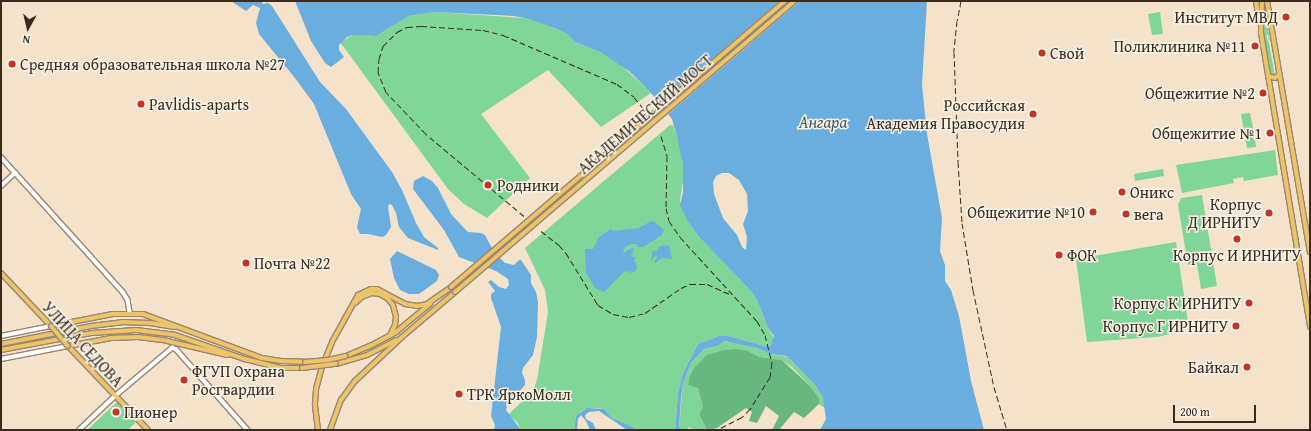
<!DOCTYPE html>
<html>
<head>
<meta charset="utf-8">
<style>
	body { margin:0 }
	#map { position:relative; width:1311px; height:431px; overflow:hidden; background:#f4e3ca; font-family:"Gentium Book Plus",serif }
	div>[style] { position:absolute }
	[style*='--x'] { left:calc(var(--x)*1px); top:calc(var(--y)*1px); width:calc(var(--w)*1px); rotate:calc(var(--a)*1deg) }
	.green>* { inset:0; background:#80d599 }
	.forest>* { inset:0; background:#68b681 }
	.water>* { inset:0; background:#69aedf }
	.pier>* { inset:0; background:#f4e3ca }
	.roads { filter:drop-shadow(1px 0 #988674) drop-shadow(-1px 0 #988674) drop-shadow(0 1px #988674) drop-shadow(0 -1px #988674) }
	.minor>* { height:3.5px; margin:-1.75px; padding:0 1.75px; transform-origin:1.75px; border-radius:1.75px; background:#fff }
	.major>* { height:4px; margin:-2px; padding:0 2px; transform-origin:2px; border-radius:2px; background:#eec469 }
	.rail>* { height:1px; margin-top:-0.5px; transform-origin:0; background:repeating-linear-gradient(90deg,#3b2a1e 0 6px,transparent 0 9px) }
	.bridges { filter:drop-shadow(1px 0 #988674) drop-shadow(-1px 0 #988674) drop-shadow(0 1px #988674) drop-shadow(0 -1px #988674) }
	.major-bridge>* { height:4px; margin:-2px; padding:0 2px; transform-origin:2px; border-radius:2px; background:#eec469 }
	.dots>* { width:11px; height:11px; translate:-50% -50%; box-sizing:border-box; border:2px solid #f7f3e8; border-radius:50% }
	span { translate:-50% -50%; white-space:nowrap; text-align:center; line-height:1.15; -webkit-text-stroke:3px #f7f3e8; paint-order:stroke }
	.poi-label { font-size:16px; color:#3b2a1e }
	.right { translate:-100% -50%; text-align:right }
	.left { translate:0 -50%; text-align:left }
	.street-label { font-size:16px; color:#3b2a1e }
	.water-label { font-size:17px; color:#4b5862; font-style:italic }
	.frame { position:absolute; inset:0; border:2px solid #3b2a1e; pointer-events:none }
	.north { position:absolute; left:8px; top:8px; width:40px; height:40px; -webkit-text-stroke:3px #f7f3e8; paint-order:stroke; rotate:188deg; font-size:11px; font-weight:700; line-height:16px; text-align:center; color:#3b2a1e }
	.north::after { content:''; display:block; margin:auto; width:14px; height:18px; background:#3b2a1e; clip-path:polygon(50% 0,100% 100%,50% 72%,0 100%) }
	.scale { position:absolute; left:1173px; top:405px; width:83px; height:18px; box-sizing:border-box; border:2px solid #3b2a1e; border-top:0; padding-left:5px; font-size:12px; line-height:14px; white-space:nowrap; color:#3b2a1e; -webkit-text-stroke:3px #f7f3e8; paint-order:stroke }
</style>
</head>
<body>
<div id="map">
	<div class="green">
		<div style="clip-path:polygon(434px 12px,525px 18px,557px 29px,567px 34px,575px 42px,600px 52px,620px 64px,651px 93px,601px 127px,548px 70px,481px 114px,530px 178px,487px 218px,464px 204px,448px 189px,340px 42px,353px 35px,376px 36px,409px 16px)"></div>
		<div style="clip-path:polygon(1160px 12px,1163px 34px,1152px 35px,1148px 14px)"></div>
		<div style="clip-path:polygon(1265px 26px,1268px 28px,1270px 41px,1269px 41px,1268px 34px,1266px 36px,1269px 43px,1275px 76px,1270px 74px,1263px 29px)"></div>
		<div style="clip-path:polygon(1250px 113px,1254px 133px,1252px 133px,1253px 139px,1255px 139px,1256px 147px,1247px 148px,1241px 114px)"></div>
		<div style="clip-path:polygon(670px 125px,673px 125px,681px 150px,684px 174px,680px 201px,688px 222px,700px 238px,751px 291px,757px 300px,768px 328px,774px 338px,771px 345px,768px 347px,729px 336px,719px 336px,698px 344px,683px 373px,678px 394px,675px 430px,639px 430px,611px 417px,604px 409px,596px 408px,585px 409px,576px 416px,574px 430px,521px 430px,517px 422px,508px 415px,532px 392px,537px 380px,548px 312px,545px 290px,525px 248px)"></div>
		<div style="clip-path:polygon(1275px 150px,1278px 175px,1244px 181px,1243px 177px,1233px 179px,1234px 183px,1182px 193px,1176px 165px)"></div>
		<div style="clip-path:polygon(1163px 169px,1164px 176px,1135px 181px,1134px 174px)"></div>
		<div style="clip-path:polygon(1202px 195px,1217px 286px,1201px 289px,1197px 264px,1188px 265px,1178px 205px,1181px 198px)"></div>
		<div style="clip-path:polygon(1176px 242px,1188px 322px,1175px 333px,1157px 337px,1087px 342px,1076px 259px)"></div>
		<div style="clip-path:polygon(722px 341px,736px 343px,757px 348px,770px 354px,788px 357px,815px 385px,823px 398px,826px 409px,819px 404px,819px 398px,810px 386px,792px 367px,782px 360px,760px 357px,748px 351px,688px 385px,698px 388px,703px 407px,699px 414px,707px 430px,695px 430px,688px 427px,689px 430px,679px 429px,683px 383px,691px 363px,704px 349px,717px 346px)"></div>
		<div style="clip-path:polygon(117px 402px,136px 422px,128px 430px,87px 430px)"></div>
	</div>
	<div class="forest">
		<div style="clip-path:polygon(736px 349px,748px 351px,760px 357px,782px 360px,810px 386px,819px 398px,819px 404px,804px 418px,794px 412px,779px 430px,772px 430px,779px 416px,766px 406px,757px 423px,749px 421px,752px 412px,746px 408px,717px 428px,707px 430px,699px 414px,703px 407px,698px 388px,688px 385px,690px 376px,694px 368px,707px 355px,725px 350px)"></div>
	</div>
	<div class="water">
		<div style="clip-path:polygon(231px 1px,261px 1px,263px 4px,268px 3px,272px 6px,320px 82px,346px 109px,392px 172px,402px 190px,416px 223px,424px 237px,438px 248px,438px 250px,408px 238px,399px 227px,396px 213px,392px 205px,389px 204px,388px 207px,391px 227px,386px 235px,382px 237px,368px 234px,360px 234px,357px 227px,361px 209px,351px 194px,314px 104px,295px 78px,259px 34px,256px 23px,260px 8px,253px 5px,246px 11px)"></div>
		<div style="clip-path:polygon(evenodd,295px 1px,927px 1px,922px 85px,927px 134px,942px 218px,940px 251px,945px 265px,945px 281px,951px 290px,959px 316px,971px 381px,984px 430px,820px 430px,826px 419px,823px 398px,815px 385px,790px 359px,786px 356px,770px 354px,757px 348px,724px 341px,717px 346px,704px 349px,691px 363px,683px 383px,681px 399px,679px 428px,685px 430px,675px 430px,678px 394px,683px 373px,698px 344px,719px 336px,729px 336px,768px 347px,771px 345px,774px 336px,768px 328px,757px 300px,751px 291px,700px 238px,688px 222px,680px 205px,683px 192px,683px 164px,677px 137px,672px 119px,651px 93px,629px 71px,600px 52px,575px 42px,567px 34px,557px 29px,525px 18px,513px 16px,434px 12px,409px 16px,376px 36px,353px 35px,347px 37px,339px 45px,339px 50px,344px 57px,331px 67px,325px 63px,311px 41px,295px 1px,729px 173px,739px 180px,747px 194px,748px 211px,743px 224px,747px 237px,746px 250px,742px 247px,737px 235px,723px 218px,714px 194px,713px 182px,716px 176px,722px 173px,729px 173px)"></div>
		<div style="clip-path:polygon(423px 176px,432px 181px,438px 188px,451px 214px,463px 227px,468px 232px,481px 233px,485px 235px,494px 252px,505px 263px,514px 265px,519px 260px,521px 260px,531px 275px,531px 283px,536px 292px,538px 302px,537px 337px,533px 355px,523px 368px,522px 373px,525px 380px,525px 385px,507px 406px,506px 410px,521px 430px,494px 430px,495px 425px,491px 416px,501px 327px,491px 298px,491px 294px,495px 291px,488px 282px,491px 280px,499px 287px,506px 289px,509px 285px,508px 279px,496px 271px,459px 257px,444px 230px,413px 189px,414px 181px)"></div>
		<div style="clip-path:polygon(651px 221px,656px 223px,664px 230px,662px 235px,643px 247px,638px 247px,636px 244px,632px 244px,625px 247px,623px 251px,624px 253px,629px 249px,634px 248px,631px 256px,636px 258px,634px 260px,638px 268px,636px 269px,636px 271px,631px 273px,627px 271px,624px 272px,604px 292px,595px 288px,586px 273px,585px 249px,593px 249px,599px 237px,611px 229px,613px 231px,639px 228px)"></div>
		<div style="clip-path:polygon(663px 245px,669px 246px,672px 259px,662px 258px,655px 263px,654px 262px,657px 258px,656px 255px,651px 261px,653px 250px,656px 252px,659px 247px)"></div>
		<div style="clip-path:polygon(397px 251px,436px 270px,439px 275px,437px 281px,419px 294px,409px 294px,400px 290px,394px 278px,390px 259px)"></div>
		<div style="clip-path:polygon(587px 408px,604px 409px,611px 417px,639px 430px,627px 430px,599px 411px,589px 412px,585px 415px,586px 419px,593px 423px,596px 430px,590px 430px,586px 421px,581px 415px,578px 419px,577px 430px,574px 430px,576px 416px)"></div>
	</div>
	<div class="pier">
		<div style="clip-path:polygon(780px 1px,800px 1px,666px 116px,658px 105px)"></div>
	</div>
	<div class="roads">
		<div class="minor">
			<div style="--x:1;--y:157;--w:182;--a:47.9"></div>
			<div style="--x:123;--y:292;--w:9;--a:58"></div>
			<div style="--x:128;--y:300;--w:13;--a:81"></div>
			<div style="--x:1;--y:186;--w:19;--a:-43"></div>
			<div style="--x:1;--y:336;--w:51;--a:-11.3"></div>
			<div style="--x:1;--y:359;--w:68;--a:-11"></div>
			<div style="--x:79;--y:430;--w:50;--a:-43.4"></div>
			<div style="--x:115;--y:396;--w:75;--a:-40.1"></div>
			<div style="--x:172;--y:348;--w:4;--a:14"></div>
			<div style="--x:176;--y:349;--w:108;--a:48.4"></div>
		</div>
		<div class="major">
			<div style="--x:1256;--y:1;--w:21;--a:82"></div>
			<div style="--x:1262;--y:1;--w:32;--a:92"></div>
			<div style="--x:1261;--y:33;--w:298;--a:80.5"></div>
			<div style="--x:1267;--y:1;--w:255;--a:80.3"></div>
			<div style="--x:1268;--y:76;--w:7;--a:16"></div>
			<div style="--x:1275;--y:78;--w:6;--a:-39"></div>
			<div style="--x:1;--y:273;--w:73;--a:46.7"></div>
			<div style="--x:51;--y:326;--w:63;--a:-11"></div>
			<div style="--x:113;--y:314;--w:30;--a:0"></div>
			<div style="--x:143;--y:314;--w:127;--a:20.3"></div>
			<div style="--x:262;--y:358;--w:19;--a:9"></div>
			<div style="--x:281;--y:361;--w:24;--a:2"></div>
			<div style="--x:355;--y:303;--w:9;--a:-41"></div>
			<div style="--x:362;--y:297;--w:11;--a:-22"></div>
			<div style="--x:372;--y:293;--w:8;--a:7"></div>
			<div style="--x:380;--y:294;--w:8;--a:30"></div>
			<div style="--x:387;--y:298;--w:9;--a:49"></div>
			<div style="--x:393;--y:305;--w:12;--a:76"></div>
			<div style="--x:396;--y:317;--w:8;--a:97"></div>
			<div style="--x:395;--y:325;--w:11;--a:117"></div>
			<div style="--x:1;--y:344;--w:92;--a:-11.3"></div>
			<div style="--x:91;--y:326;--w:31;--a:-7"></div>
			<div style="--x:122;--y:322;--w:28;--a:2"></div>
			<div style="--x:150;--y:323;--w:25;--a:9"></div>
			<div style="--x:68;--y:346;--w:44;--a:-10.5"></div>
			<div style="--x:111;--y:338;--w:27;--a:-2"></div>
			<div style="--x:138;--y:337;--w:25;--a:7"></div>
			<div style="--x:163;--y:340;--w:66;--a:13.2"></div>
			<div style="--x:68;--y:346;--w:116;--a:46.4"></div>
			<div style="--x:1;--y:350;--w:93;--a:-10.6"></div>
			<div style="--x:92;--y:333;--w:44;--a:-3.9"></div>
			<div style="--x:136;--y:330;--w:39;--a:7"></div>
			<div style="--x:175;--y:335;--w:76;--a:19.1"></div>
			<div style="--x:346;--y:356;--w:26;--a:-23"></div>
			<div style="--x:370;--y:346;--w:30;--a:-28"></div>
			<div style="--x:396;--y:332;--w:45;--a:-39.6"></div>
			<div style="--x:245;--y:359;--w:38;--a:14"></div>
			<div style="--x:282;--y:368;--w:20;--a:0"></div>
			<div style="--x:336;--y:364;--w:32;--a:-16"></div>
			<div style="--x:367;--y:355;--w:33;--a:-27"></div>
			<div style="--x:318;--y:430;--w:26;--a:-97"></div>
			<div style="--x:315;--y:404;--w:15;--a:-86"></div>
			<div style="--x:316;--y:389;--w:23;--a:-75"></div>
			<div style="--x:322;--y:367;--w:27;--a:-68"></div>
			<div style="--x:332;--y:342;--w:54;--a:-61"></div>
			<div style="--x:358;--y:295;--w:14;--a:-25"></div>
			<div style="--x:371;--y:289;--w:6;--a:0"></div>
			<div style="--x:377;--y:289;--w:32;--a:28"></div>
			<div style="--x:405;--y:304;--w:12;--a:9"></div>
			<div style="--x:417;--y:306;--w:10;--a:-11"></div>
			<div style="--x:427;--y:304;--w:29;--a:-35"></div>
			<div style="--x:330;--y:430;--w:32;--a:-70"></div>
			<div style="--x:341;--y:400;--w:24;--a:-54"></div>
			<div style="--x:355;--y:381;--w:64;--a:-43.1"></div>
			<div style="--x:402;--y:337;--w:70;--a:-40.3"></div>
		</div>
	</div>
	<div class="rail">
		<div style="--x:961;--y:1;--w:20;--a:101"></div>
		<div style="--x:957;--y:21;--w:31;--a:96"></div>
		<div style="--x:954;--y:52;--w:110;--a:87.9"></div>
		<div style="--x:958;--y:162;--w:61;--a:86.2"></div>
		<div style="--x:962;--y:223;--w:68;--a:80.7"></div>
		<div style="--x:973;--y:290;--w:99;--a:77.8"></div>
		<div style="--x:994;--y:387;--w:45;--a:73.2"></div>
		<div style="--x:661;--y:136;--w:21;--a:73"></div>
		<div style="--x:667;--y:156;--w:52;--a:91.1"></div>
		<div style="--x:666;--y:208;--w:13;--a:77"></div>
		<div style="--x:669;--y:221;--w:19;--a:55"></div>
		<div style="--x:680;--y:237;--w:114;--a:47.5"></div>
		<div style="--x:757;--y:321;--w:16;--a:60"></div>
		<div style="--x:765;--y:335;--w:29;--a:76"></div>
		<div style="--x:772;--y:363;--w:14;--a:98"></div>
		<div style="--x:770;--y:377;--w:38;--a:122"></div>
		<div style="--x:750;--y:409;--w:11;--a:135"></div>
		<div style="--x:742;--y:417;--w:28;--a:153"></div>
		<div style="--x:524;--y:216;--w:128;--a:-140.1"></div>
		<div style="--x:426;--y:134;--w:58;--a:-133.6"></div>
		<div style="--x:386;--y:92;--w:22;--a:-112"></div>
		<div style="--x:378;--y:72;--w:13;--a:-86"></div>
		<div style="--x:379;--y:59;--w:14;--a:-73"></div>
		<div style="--x:383;--y:46;--w:20;--a:-45"></div>
		<div style="--x:397;--y:32;--w:11;--a:-27"></div>
		<div style="--x:407;--y:27;--w:14;--a:-4"></div>
		<div style="--x:421;--y:26;--w:62;--a:3.7"></div>
		<div style="--x:483;--y:30;--w:21;--a:14"></div>
		<div style="--x:503;--y:35;--w:124;--a:23.3"></div>
		<div style="--x:617;--y:84;--w:21;--a:37"></div>
		<div style="--x:634;--y:97;--w:21;--a:51"></div>
		<div style="--x:541;--y:231;--w:23;--a:38"></div>
		<div style="--x:559;--y:245;--w:11;--a:49"></div>
		<div style="--x:566;--y:253;--w:61;--a:58.4"></div>
		<div style="--x:598;--y:305;--w:17;--a:31"></div>
		<div style="--x:613;--y:314;--w:16;--a:11"></div>
		<div style="--x:629;--y:317;--w:16;--a:-14"></div>
		<div style="--x:645;--y:313;--w:44;--a:-34.8"></div>
		<div style="--x:681;--y:288;--w:10;--a:-24"></div>
		<div style="--x:690;--y:284;--w:17;--a:0"></div>
		<div style="--x:707;--y:284;--w:24;--a:24"></div>
	</div>
	<div class="bridges">
		<div class="major-bridge">
			<div style="--x:451;--y:287;--w:440;--a:-40.6"></div>
			<div style="--x:455;--y:292;--w:448;--a:-40.6"></div>
			<div style="--x:51;--y:326;--w:26;--a:50"></div>
			<div style="--x:305;--y:362;--w:23;--a:-5"></div>
			<div style="--x:328;--y:360;--w:18;--a:-13"></div>
			<div style="--x:302;--y:368;--w:34;--a:-7"></div>
		</div>
	</div>
	<div class="dots">
		<div style="left:1286px;top:17px;background:#c8321e"></div>
		<div style="left:1255px;top:46px;background:#c8321e"></div>
		<div style="left:1042px;top:53px;background:#c8321e"></div>
		<div style="left:12px;top:64px;background:#c8321e"></div>
		<div style="left:1263px;top:93px;background:#c8321e"></div>
		<div style="left:141px;top:104px;background:#c8321e"></div>
		<div style="left:1033px;top:114px;background:#c8321e"></div>
		<div style="left:1270px;top:133px;background:#c8321e"></div>
		<div style="left:488px;top:185px;background:#c8321e"></div>
		<div style="left:1122px;top:192px;background:#c8321e"></div>
		<div style="left:1093px;top:212px;background:#c8321e"></div>
		<div style="left:1269px;top:213px;background:#c8321e"></div>
		<div style="left:1126px;top:214px;background:#c8321e"></div>
		<div style="left:1237px;top:239px;background:#c8321e"></div>
		<div style="left:1059px;top:255px;background:#c8321e"></div>
		<div style="left:246px;top:263px;background:#c8321e"></div>
		<div style="left:1249px;top:303px;background:#c8321e"></div>
		<div style="left:1236px;top:326px;background:#c8321e"></div>
		<div style="left:1247px;top:367px;background:#c8321e"></div>
		<div style="left:184px;top:380px;background:#c8321e"></div>
		<div style="left:459px;top:394px;background:#c8321e"></div>
		<div style="left:116px;top:412px;background:#c8321e"></div>
	</div>
	<div class="poi-label">
		<span class="right" style="left:1278px;top:17px">Институт МВД</span>
		<span class="right" style="left:1246px;top:46px">Поликлиника №11</span>
		<span class="left" style="left:1050px;top:53px">Свой</span>
		<span class="left" style="left:20px;top:64px">Средняя образовательная школа №27</span>
		<span class="right" style="left:1255px;top:93px">Общежитие №2</span>
		<span class="left" style="left:149px;top:104px">Pavlidis-aparts</span>
		<span class="right" style="left:1025px;top:114px">Российская<br>Академия Правосудия</span>
		<span class="right" style="left:1262px;top:133px">Общежитие №1</span>
		<span class="left" style="left:497px;top:185px">Родники</span>
		<span class="left" style="left:1130px;top:192px">Оникс</span>
		<span class="right" style="left:1261px;top:213px">Корпус<br>Д ИРНИТУ</span>
		<span class="right" style="left:1085px;top:212px">Общежитие №10</span>
		<span class="left" style="left:1134px;top:214px">вега</span>
		<span class="left" style="left:1067px;top:255px">ФОК</span>
		<span style="left:1237px;top:255px">Корпус И ИРНИТУ</span>
		<span class="left" style="left:254px;top:263px">Почта №22</span>
		<span class="right" style="left:1241px;top:303px">Корпус К ИРНИТУ</span>
		<span class="right" style="left:1228px;top:326px">Корпус Г ИРНИТУ</span>
		<span class="right" style="left:1239px;top:367px">Байкал</span>
		<span class="left" style="left:192px;top:380px">ФГУП Охрана<br>Росгвардии</span>
		<span class="left" style="left:467px;top:394px">ТРК ЯркоМолл</span>
		<span class="left" style="left:124px;top:412px">Пионер</span>
	</div>
	<div class="street-label">
		<span style="left:645px;top:114px;rotate:-41deg">АКАДЕМИЧЕСКИЙ МОСТ</span>
		<span style="left:83px;top:344px;rotate:47deg">УЛИЦА СЕДОВА</span>
	</div>
	<div class="water-label">
		<span style="left:823px;top:122px">Ангара</span>
	</div>
	<div class="frame"></div>
	<div class="north">N</div>
	<div class="scale">200 m</div>
</div>
</body>
</html>
